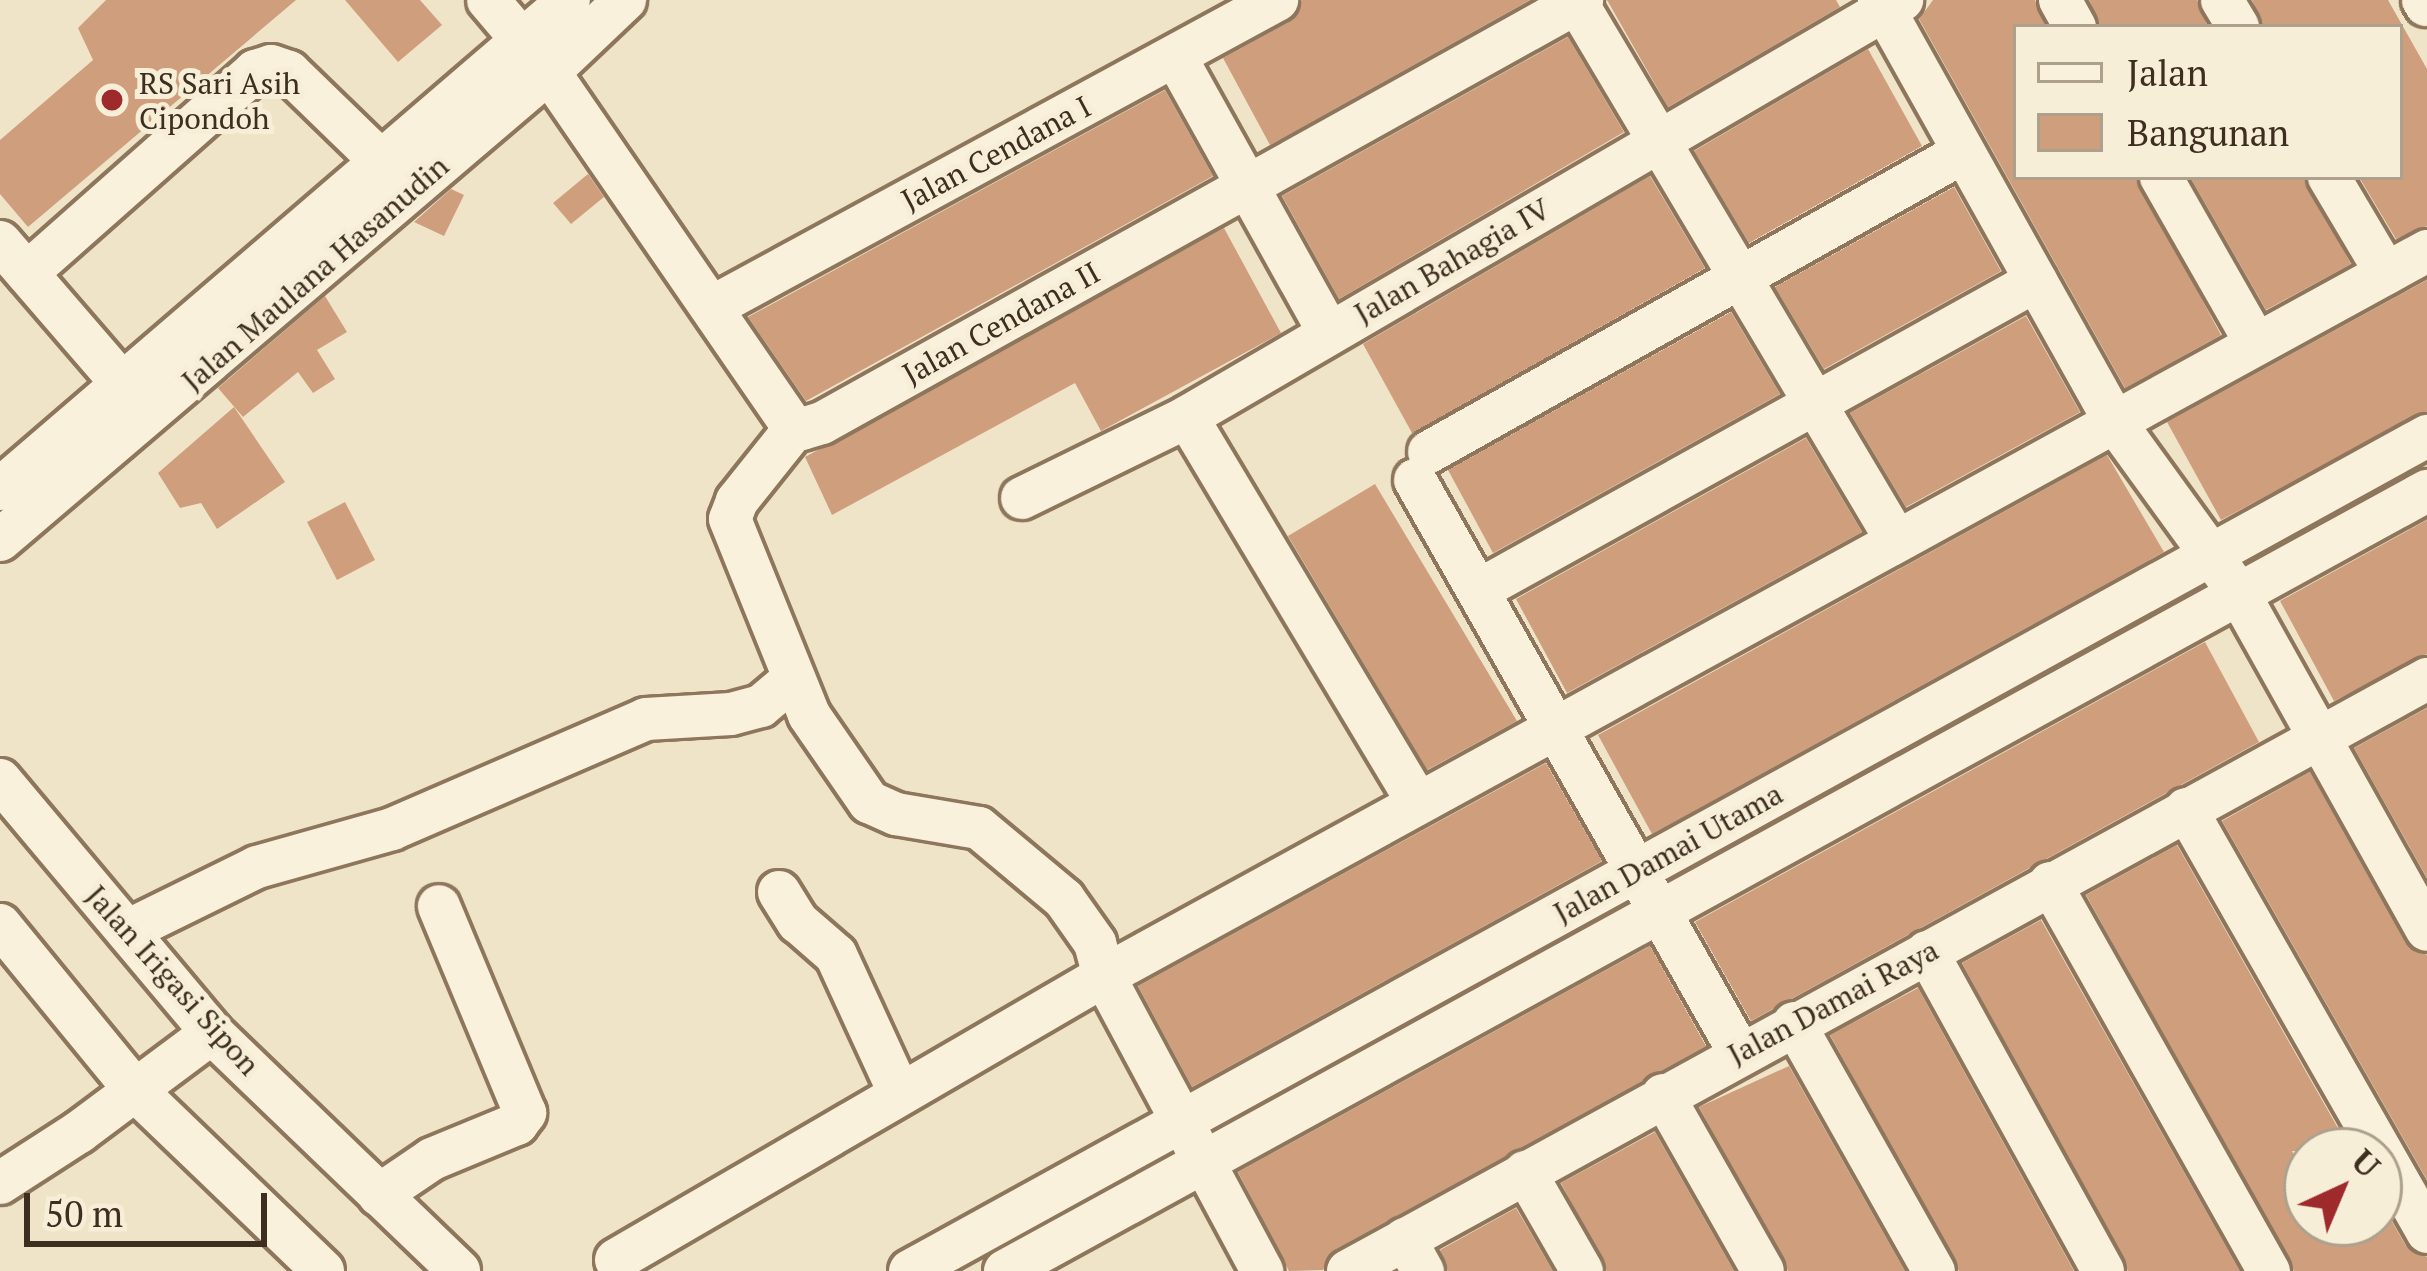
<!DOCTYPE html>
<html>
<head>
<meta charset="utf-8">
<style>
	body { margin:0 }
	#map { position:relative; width:2427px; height:1271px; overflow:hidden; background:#f0e4c8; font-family:"PT Serif",serif }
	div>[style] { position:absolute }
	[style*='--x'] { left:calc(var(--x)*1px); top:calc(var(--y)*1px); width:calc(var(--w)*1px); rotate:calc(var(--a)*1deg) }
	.building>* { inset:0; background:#cf9f7d }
	.roads { filter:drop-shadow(3px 0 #8d765c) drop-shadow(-3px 0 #8d765c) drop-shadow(0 3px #8d765c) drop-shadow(0 -3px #8d765c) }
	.minor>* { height:42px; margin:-21px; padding:0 21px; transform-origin:21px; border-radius:21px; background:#faf1dc }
	.dots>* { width:33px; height:33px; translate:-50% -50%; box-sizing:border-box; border:6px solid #f7eed8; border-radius:50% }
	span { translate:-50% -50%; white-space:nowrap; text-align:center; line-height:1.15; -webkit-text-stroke:10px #f7eed8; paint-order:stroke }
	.poi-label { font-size:30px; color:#3d2e20 }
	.left { translate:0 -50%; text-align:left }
	.street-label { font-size:30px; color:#3d2e20 }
	.legend { position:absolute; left:2013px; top:24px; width:390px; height:156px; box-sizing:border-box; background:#f7eed8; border:3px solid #ada18e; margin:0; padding:15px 21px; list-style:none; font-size:36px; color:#3d2e20 }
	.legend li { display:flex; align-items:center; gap:24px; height:60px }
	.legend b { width:60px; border:3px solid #ada18e }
	.north { position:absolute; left:2283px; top:1127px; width:120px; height:120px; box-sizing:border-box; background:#f7eed8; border:3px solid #ada18e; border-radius:50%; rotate:44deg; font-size:33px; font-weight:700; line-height:48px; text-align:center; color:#3d2e20 }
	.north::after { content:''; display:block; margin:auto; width:42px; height:54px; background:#9e2a2b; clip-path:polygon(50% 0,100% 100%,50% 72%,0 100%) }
	.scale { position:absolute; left:24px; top:1193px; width:243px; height:54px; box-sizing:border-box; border:6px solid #3d2e20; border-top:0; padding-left:15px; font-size:36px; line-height:42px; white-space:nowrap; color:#3d2e20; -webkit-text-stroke:9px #f7eed8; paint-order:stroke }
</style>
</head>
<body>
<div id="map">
	<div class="building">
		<div style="clip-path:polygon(106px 0,296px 0,28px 227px,0 194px,0 140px,93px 60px,78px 28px)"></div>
		<div style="clip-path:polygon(345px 0,420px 0,442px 25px,398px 62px)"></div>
		<div style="clip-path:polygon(1302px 0,1530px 0,1270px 145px,1223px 58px,1289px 22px)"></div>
		<div style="clip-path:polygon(1607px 0,1836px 0,1840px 7px,1668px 107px)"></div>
		<div style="clip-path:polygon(1933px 0,2035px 0,2046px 27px,2016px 27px,2016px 177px,2136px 177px,2221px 335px,2125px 388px,1919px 19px)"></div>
		<div style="clip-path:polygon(2089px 0,2197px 0,2208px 27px,2100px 27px)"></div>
		<div style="clip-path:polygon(2252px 0,2388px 0,2427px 69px,2427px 226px,2396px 239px,2359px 177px,2400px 177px,2400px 27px,2263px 27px)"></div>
		<div style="clip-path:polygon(1568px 37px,1624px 132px,1339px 299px,1282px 196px)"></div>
		<div style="clip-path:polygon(1868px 49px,1922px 146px,1749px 243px,1694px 151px)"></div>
		<div style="clip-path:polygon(1165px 90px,1213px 176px,806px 401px,748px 317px)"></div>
		<div style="clip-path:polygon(588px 174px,604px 197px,571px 224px,553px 203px)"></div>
		<div style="clip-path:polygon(1650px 176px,1705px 268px,1412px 433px,1363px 344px)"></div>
		<div style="clip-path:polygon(2190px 177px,2304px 177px,2351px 264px,2266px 310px)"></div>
		<div style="clip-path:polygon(1954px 187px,2001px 271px,1824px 369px,1775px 287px)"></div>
		<div style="clip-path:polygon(451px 189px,464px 195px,444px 236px,414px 222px)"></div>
		<div style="clip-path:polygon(1224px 228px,1281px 333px,1101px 431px,1075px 383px,832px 515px,805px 457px)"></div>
		<div style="clip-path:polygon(2427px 280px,2427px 411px,2221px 520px,2167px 422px)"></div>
		<div style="clip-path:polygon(325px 296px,347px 332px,317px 350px,335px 379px,313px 393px,298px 372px,243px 417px,218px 388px)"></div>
		<div style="clip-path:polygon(1731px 312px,1780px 394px,1493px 553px,1448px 470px)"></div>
		<div style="clip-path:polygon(2026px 316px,2080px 412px,1906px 507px,1850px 413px)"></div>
		<div style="clip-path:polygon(234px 407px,285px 482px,217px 529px,201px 503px,180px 508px,158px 473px)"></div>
		<div style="clip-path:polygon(1806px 438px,1862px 532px,1567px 693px,1516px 599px)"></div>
		<div style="clip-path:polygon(2107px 455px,2164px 552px,1652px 834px,1598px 735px)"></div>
		<div style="clip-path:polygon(1375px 484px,1517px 721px,1427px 770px,1288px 536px)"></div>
		<div style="clip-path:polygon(345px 502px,375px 560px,337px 580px,307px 522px)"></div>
		<div style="clip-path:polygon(2427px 520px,2427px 654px,2334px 701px,2280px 601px)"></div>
		<div style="clip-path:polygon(2205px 642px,2259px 742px,1751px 1021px,1695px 922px)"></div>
		<div style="clip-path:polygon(2427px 708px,2427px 878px,2354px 748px)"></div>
		<div style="clip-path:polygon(1546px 763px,1602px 861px,1192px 1087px,1138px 986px)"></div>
		<div style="clip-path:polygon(2310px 772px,2405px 942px,2427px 955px,2427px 1180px,2222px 821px)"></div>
		<div style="clip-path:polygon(2177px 845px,2351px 1151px,2292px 1151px,2307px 1178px,2307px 1223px,2379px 1223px,2379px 1199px,2406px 1246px,2427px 1257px,2427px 1271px,2294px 1271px,2086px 895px)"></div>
		<div style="clip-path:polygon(2041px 920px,2240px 1271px,2128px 1271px,1962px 963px)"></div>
		<div style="clip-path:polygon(1650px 946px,1706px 1046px,1336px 1249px,1323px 1270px,1289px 1271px,1238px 1172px)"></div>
		<div style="clip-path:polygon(1918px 988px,2074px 1271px,1959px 1271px,1830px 1035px)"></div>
		<div style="clip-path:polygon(1789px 1066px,1905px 1271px,1788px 1271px,1699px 1107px)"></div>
		<div style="clip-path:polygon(1655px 1132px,1734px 1271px,1607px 1271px,1561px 1183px)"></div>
		<div style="clip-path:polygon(1516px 1208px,1553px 1271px,1448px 1271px,1440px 1250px)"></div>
	</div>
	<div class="roads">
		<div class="minor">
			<div style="--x:488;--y:0;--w:94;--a:49.7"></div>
			<div style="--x:549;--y:72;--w:427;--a:55.5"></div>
			<div style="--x:791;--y:424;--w:12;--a:24"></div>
			<div style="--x:802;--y:429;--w:21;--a:-17"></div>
			<div style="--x:822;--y:423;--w:870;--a:-29.1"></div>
			<div style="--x:1879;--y:0;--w:482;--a:60.8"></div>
			<div style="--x:2114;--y:421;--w:211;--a:54.1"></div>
			<div style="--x:2238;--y:592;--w:387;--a:60.8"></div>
			<div style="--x:2060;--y:0;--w:31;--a:61"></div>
			<div style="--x:2222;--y:0;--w:31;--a:59"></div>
			<div style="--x:2423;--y:0;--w:6;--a:59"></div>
			<div style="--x:1577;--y:3;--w:622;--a:59.27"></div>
			<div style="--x:1175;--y:56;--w:317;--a:60.9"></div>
			<div style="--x:2161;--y:177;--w:190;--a:60.3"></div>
			<div style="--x:2329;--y:177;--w:112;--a:59.3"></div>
			<div style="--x:0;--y:242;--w:211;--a:49.2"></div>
			<div style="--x:27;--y:273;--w:305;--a:-41.5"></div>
			<div style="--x:255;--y:71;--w:17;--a:-17"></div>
			<div style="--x:271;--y:66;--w:19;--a:18"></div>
			<div style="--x:289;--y:72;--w:128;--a:44.1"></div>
			<div style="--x:714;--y:306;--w:641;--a:-28.52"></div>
			<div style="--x:1187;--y:417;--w:448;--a:59.1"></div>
			<div style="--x:796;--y:427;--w:95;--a:128.6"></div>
			<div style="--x:737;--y:501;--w:19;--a:111"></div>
			<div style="--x:730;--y:519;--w:211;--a:68"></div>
			<div style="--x:809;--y:715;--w:106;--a:55.4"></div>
			<div style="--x:869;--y:802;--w:30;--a:24"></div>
			<div style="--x:896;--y:814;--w:84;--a:9.6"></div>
			<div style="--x:979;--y:828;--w:111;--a:39.9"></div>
			<div style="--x:1064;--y:899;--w:54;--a:54.8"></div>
			<div style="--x:1095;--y:943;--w:34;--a:75"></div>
			<div style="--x:1104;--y:976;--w:335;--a:61.8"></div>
			<div style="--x:1429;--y:452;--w:613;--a:-29.28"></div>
			<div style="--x:1415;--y:480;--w:657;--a:60.47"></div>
			<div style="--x:0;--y:489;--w:750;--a:-40.68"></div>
			<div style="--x:1022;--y:498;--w:184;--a:-26.1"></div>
			<div style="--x:1187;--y:417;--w:828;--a:-30.25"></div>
			<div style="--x:0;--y:540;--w:721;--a:-40.45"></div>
			<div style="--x:549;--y:72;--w:105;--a:-43.5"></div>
			<div style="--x:1479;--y:590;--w:637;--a:-29.02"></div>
			<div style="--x:0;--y:780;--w:330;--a:50"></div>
			<div style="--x:212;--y:1033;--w:343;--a:43.9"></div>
			<div style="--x:2186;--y:809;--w:487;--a:60.3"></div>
			<div style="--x:2050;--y:883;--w:446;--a:60.6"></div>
			<div style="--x:779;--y:892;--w:36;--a:58"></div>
			<div style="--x:798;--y:922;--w:50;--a:41"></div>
			<div style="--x:836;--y:955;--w:153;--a:65.3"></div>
			<div style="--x:0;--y:925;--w:213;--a:50.7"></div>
			<div style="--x:135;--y:1090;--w:261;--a:43.9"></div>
			<div style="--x:127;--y:931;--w:145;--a:-26.2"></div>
			<div style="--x:257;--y:867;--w:140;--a:-15.7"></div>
			<div style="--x:392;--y:829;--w:277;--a:-23.4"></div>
			<div style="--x:646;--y:719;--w:85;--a:-3.4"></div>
			<div style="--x:731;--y:714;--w:31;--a:-15"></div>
			<div style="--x:761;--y:706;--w:39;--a:-40"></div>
			<div style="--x:1927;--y:952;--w:364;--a:61.1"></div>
			<div style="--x:1794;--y:1023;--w:285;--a:60.6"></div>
			<div style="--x:1663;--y:1095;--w:202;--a:60.4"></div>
			<div style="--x:1525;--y:1172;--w:114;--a:60.1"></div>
			<div style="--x:0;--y:1183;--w:94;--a:-32.8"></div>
			<div style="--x:79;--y:1132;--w:166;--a:-36.7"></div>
			<div style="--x:379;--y:1195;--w:64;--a:-34.2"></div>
			<div style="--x:432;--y:1159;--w:92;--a:-22.4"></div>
			<div style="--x:517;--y:1124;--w:14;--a:-54"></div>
			<div style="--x:525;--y:1113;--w:224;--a:-112.6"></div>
			<div style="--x:1405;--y:1239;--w:37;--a:61"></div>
			<div style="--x:616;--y:1260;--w:565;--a:-30.2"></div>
			<div style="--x:1104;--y:976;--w:1509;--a:-28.72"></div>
			<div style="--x:910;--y:1271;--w:1732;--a:-28.83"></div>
			<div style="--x:1005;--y:1271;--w:1622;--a:-28.75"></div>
			<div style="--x:1348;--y:1271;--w:1231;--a:-28.75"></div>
		</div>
	</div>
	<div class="dots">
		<div style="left:112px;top:100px;background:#9e2a2b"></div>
	</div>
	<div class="poi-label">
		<span class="left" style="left:139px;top:100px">RS Sari Asih<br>Cipondoh</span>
	</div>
	<div class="street-label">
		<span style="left:996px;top:153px;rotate:-28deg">Jalan Cendana I</span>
		<span style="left:1452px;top:261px;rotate:-30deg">Jalan Bahagia IV</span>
		<span style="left:315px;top:273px;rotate:-41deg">Jalan Maulana Hasanudin</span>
		<span style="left:1001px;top:323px;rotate:-29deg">Jalan Cendana II</span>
		<span style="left:1668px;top:853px;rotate:-29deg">Jalan Damai Utama</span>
		<span style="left:173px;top:980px;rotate:48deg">Jalan Irigasi Sipon</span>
		<span style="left:1833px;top:1002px;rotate:-28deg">Jalan Damai Raya</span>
	</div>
	<ul class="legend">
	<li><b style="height:15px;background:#faf1dc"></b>Jalan</li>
	<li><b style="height:33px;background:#cf9f7d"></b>Bangunan</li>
	</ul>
	<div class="north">U</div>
	<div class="scale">50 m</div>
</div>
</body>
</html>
